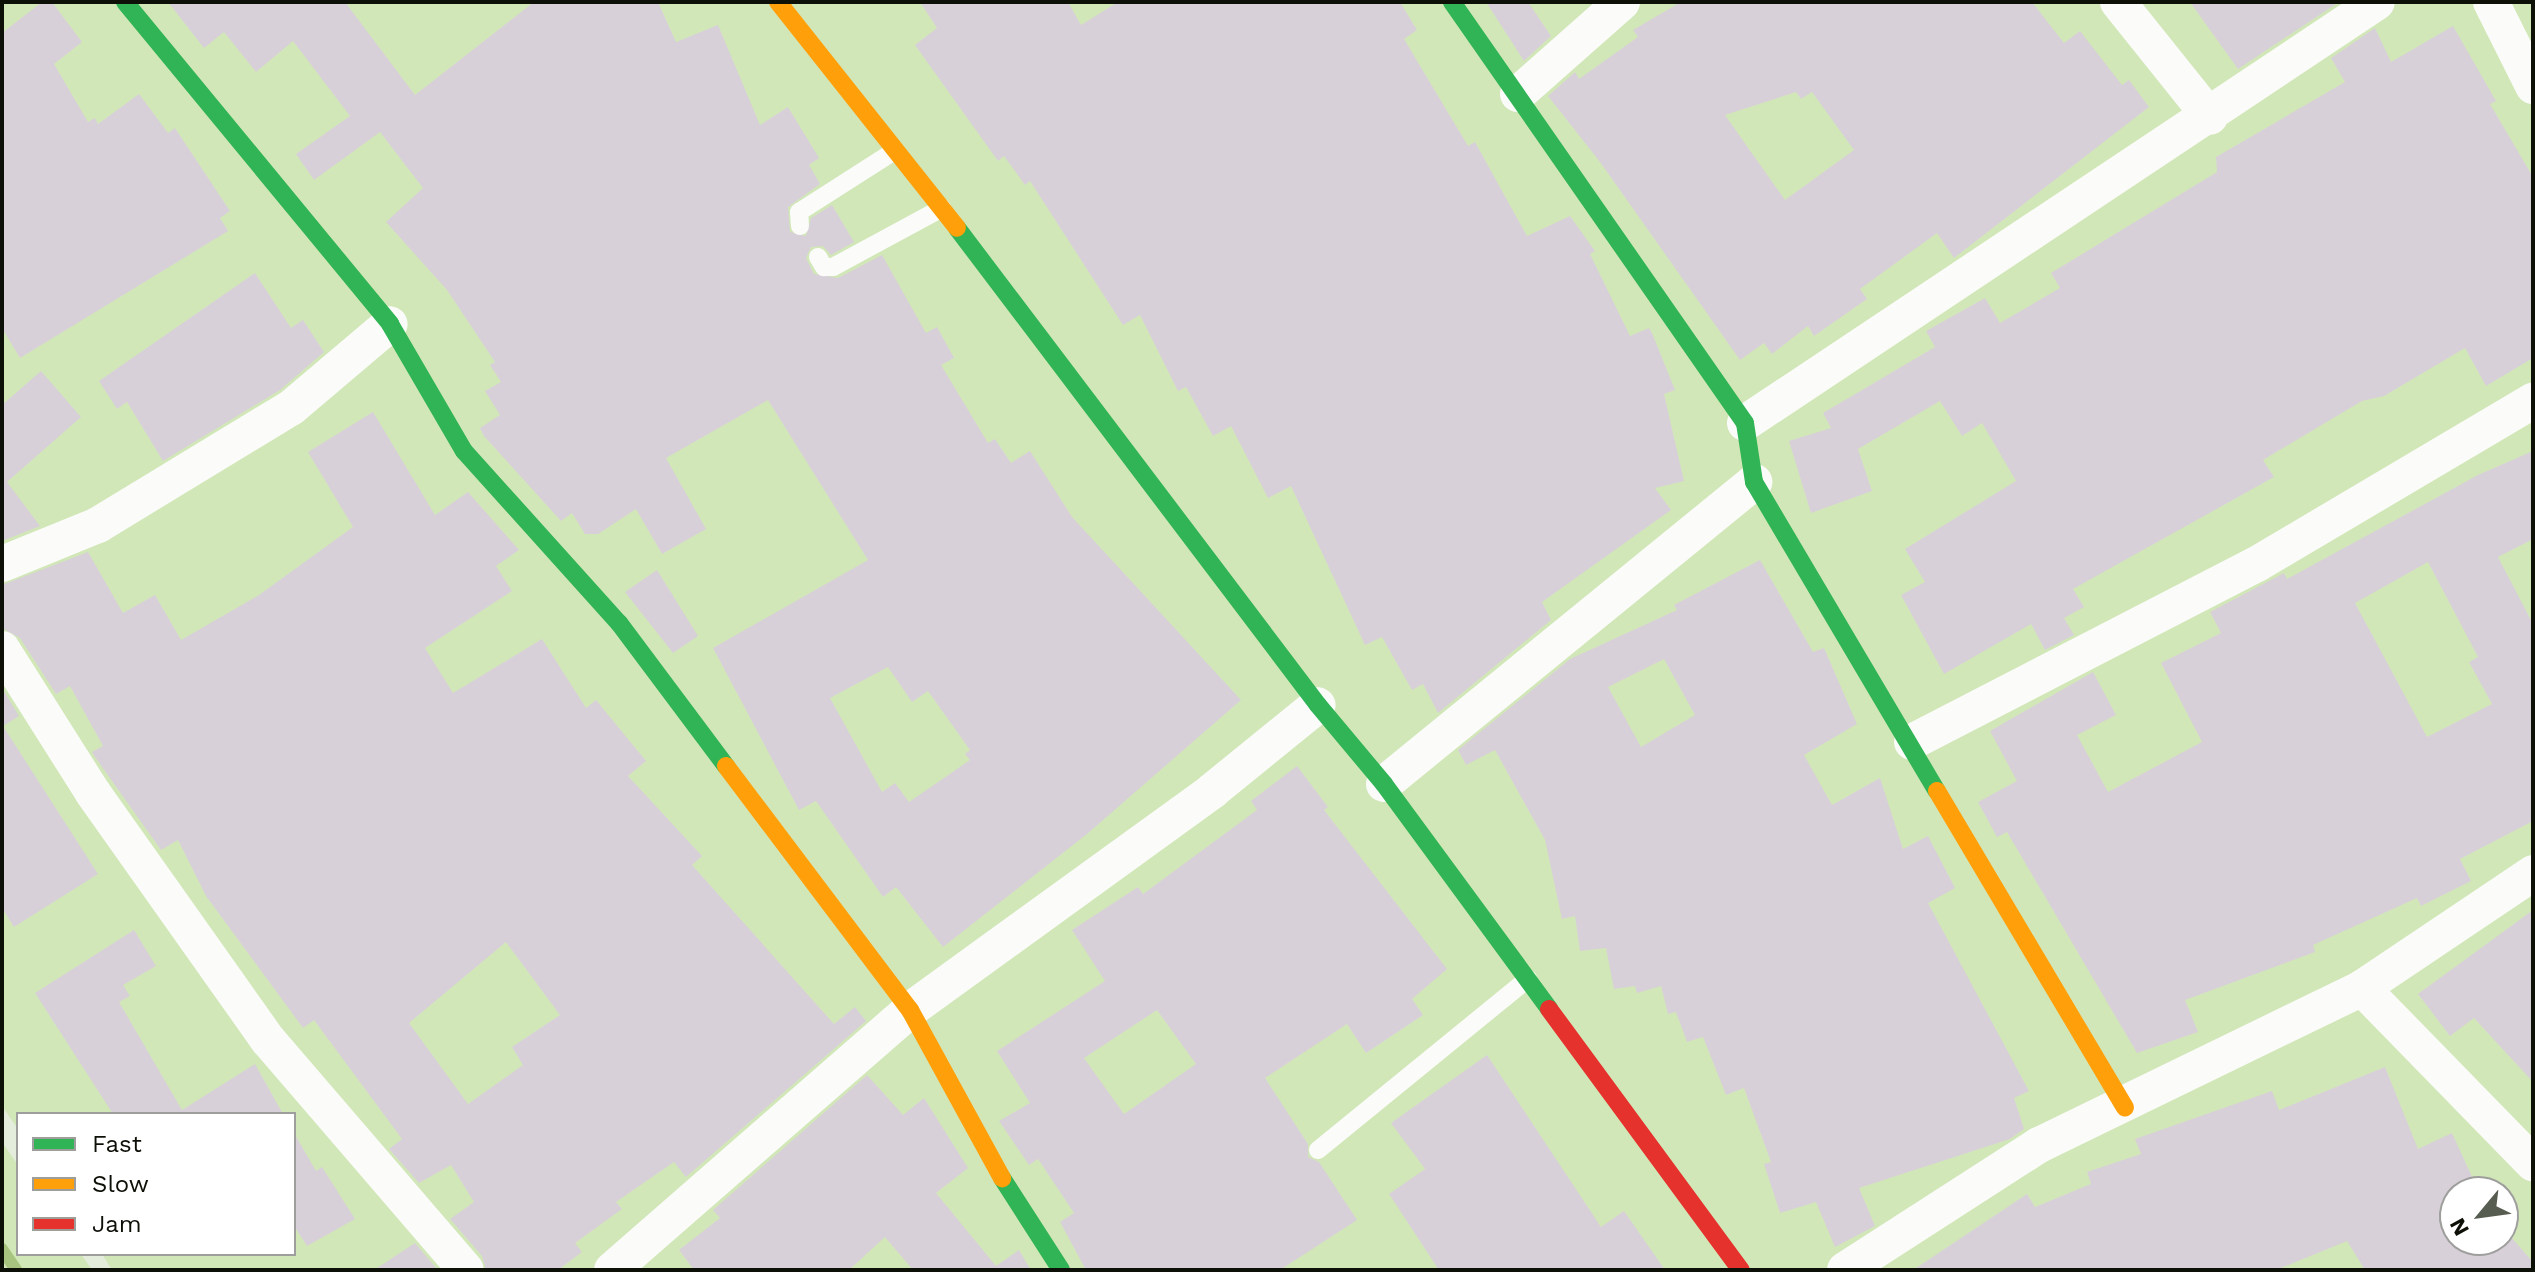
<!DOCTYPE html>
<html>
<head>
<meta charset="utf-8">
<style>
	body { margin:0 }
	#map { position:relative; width:2535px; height:1272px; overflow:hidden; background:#e4ecdb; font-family:"Work Sans",sans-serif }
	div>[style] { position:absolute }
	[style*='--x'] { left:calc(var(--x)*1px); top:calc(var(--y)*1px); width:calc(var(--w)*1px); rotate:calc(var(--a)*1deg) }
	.green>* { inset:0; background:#d2e7b8 }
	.stream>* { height:12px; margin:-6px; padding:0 6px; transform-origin:6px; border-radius:6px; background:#a8c57f }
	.building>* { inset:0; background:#d8d0d8 }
	.lane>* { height:18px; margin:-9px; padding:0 9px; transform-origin:9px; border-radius:9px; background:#fbfcfa }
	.street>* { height:36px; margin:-18px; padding:0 18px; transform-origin:18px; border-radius:18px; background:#fbfcfa }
	.fast>* { height:18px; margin:-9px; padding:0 9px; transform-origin:9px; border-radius:9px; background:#30b455 }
	.slow>* { height:18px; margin:-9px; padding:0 9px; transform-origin:9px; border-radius:9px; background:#ff9f0a }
	.jam>* { height:18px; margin:-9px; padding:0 9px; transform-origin:9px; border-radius:9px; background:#e5322d }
	span { translate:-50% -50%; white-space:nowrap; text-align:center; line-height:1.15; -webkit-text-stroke:6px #fff; paint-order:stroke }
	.frame { position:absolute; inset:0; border:4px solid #0c1007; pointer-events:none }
	.legend { position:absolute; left:16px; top:1112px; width:280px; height:144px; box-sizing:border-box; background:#fff; border:2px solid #9e9f9c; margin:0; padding:10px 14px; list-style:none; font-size:24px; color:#0c1007 }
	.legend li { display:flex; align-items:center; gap:16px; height:40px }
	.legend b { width:40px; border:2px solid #9e9f9c }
	.north { position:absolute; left:2439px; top:1176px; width:80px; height:80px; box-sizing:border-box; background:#fff; border:2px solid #9e9f9c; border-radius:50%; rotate:241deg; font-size:22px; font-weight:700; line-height:32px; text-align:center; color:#0c1007 }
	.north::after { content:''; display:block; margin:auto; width:28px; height:36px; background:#585d51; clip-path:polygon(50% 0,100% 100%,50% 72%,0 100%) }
</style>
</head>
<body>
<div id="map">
	<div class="green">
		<div style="clip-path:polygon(evenodd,2px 2px,2533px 2px,2533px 1270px,112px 1270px,102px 1254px,294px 1254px,294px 1114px,18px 1114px,18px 1129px,2px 1106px,2px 2px,2455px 1192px,2503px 1192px,2503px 1240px,2455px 1240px,2455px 1192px)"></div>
		<div style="clip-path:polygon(2px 1142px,18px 1165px,18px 1254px,81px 1254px,92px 1270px,2px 1270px)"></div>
	</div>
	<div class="stream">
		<div style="--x:2;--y:1249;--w:25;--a:56"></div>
	</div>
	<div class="building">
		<div style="clip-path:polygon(42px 2px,52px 2px,82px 42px,54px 64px,88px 122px,95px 118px,98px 124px,139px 94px,168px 133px,175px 128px,230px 211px,220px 218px,228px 231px,20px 358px,2px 328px,2px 33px)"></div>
		<div style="clip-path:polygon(evenodd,168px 2px,345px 2px,415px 95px,534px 2px,658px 2px,676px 42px,718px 25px,760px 125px,788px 107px,819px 158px,809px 165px,820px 184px,788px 207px,790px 232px,806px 236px,811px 218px,832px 205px,854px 242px,831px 255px,823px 246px,811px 247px,806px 258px,814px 274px,838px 278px,882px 255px,926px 333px,937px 327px,954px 358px,941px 365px,988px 443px,995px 439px,1011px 463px,1030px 451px,1072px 517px,1241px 700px,1087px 834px,943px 947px,896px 887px,883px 897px,816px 801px,799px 810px,713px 648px,868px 560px,768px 400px,666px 458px,706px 529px,662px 554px,636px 509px,598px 534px,585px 534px,572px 513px,561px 521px,484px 436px,480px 428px,500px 415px,485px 391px,501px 382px,490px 365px,495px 362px,447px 290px,386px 222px,423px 188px,380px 132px,314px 180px,296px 154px,350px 116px,293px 41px,256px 72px,224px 32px,204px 48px,168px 2px,888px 667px,912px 702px,928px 691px,970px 750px,965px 754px,970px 760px,909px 802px,895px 783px,882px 792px,830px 698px,888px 667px)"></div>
		<div style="clip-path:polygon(920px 2px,1068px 2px,1081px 25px,1118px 2px,1400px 2px,1417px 30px,1404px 39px,1468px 146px,1475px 142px,1527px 236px,1570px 216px,1595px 251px,1590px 254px,1630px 336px,1649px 328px,1652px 333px,1675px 390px,1664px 394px,1684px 481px,1655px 488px,1671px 510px,1542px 602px,1551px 620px,1438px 713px,1423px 684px,1412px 690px,1382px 637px,1365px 645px,1291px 486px,1268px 498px,1231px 426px,1213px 436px,1186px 387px,1178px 391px,1140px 315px,1123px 325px,1030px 181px,1025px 185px,1004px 156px,998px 161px,915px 45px,937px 28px)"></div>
		<div style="clip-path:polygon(1486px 2px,1528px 2px,1551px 36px,1524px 61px)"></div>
		<div style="clip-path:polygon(evenodd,1681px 2px,2032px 2px,2064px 43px,2080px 31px,2122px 85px,2129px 80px,2149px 107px,1954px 258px,1937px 233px,1860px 289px,1867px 299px,1814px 336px,1808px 326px,1772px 354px,1764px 343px,1740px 360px,1600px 162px,1548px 96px,1575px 72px,1579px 79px,1638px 37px,1633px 30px,1681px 2px,1796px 92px,1801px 99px,1812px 92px,1854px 150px,1785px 200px,1725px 115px,1796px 92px)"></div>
		<div style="clip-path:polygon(2190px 2px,2339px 2px,2238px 69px)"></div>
		<div style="clip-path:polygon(2453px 26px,2496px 101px,2490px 104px,2533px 177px,2533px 358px,2486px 386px,2465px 348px,2384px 396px,2362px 401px,2263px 460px,2274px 477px,2073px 589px,2084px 607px,2064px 618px,2074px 635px,2045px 650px,2031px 624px,1944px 674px,1901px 595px,1925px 582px,1905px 549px,2016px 481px,1982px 423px,1962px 436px,1940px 401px,1858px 449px,1872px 491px,1811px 513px,1789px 441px,1831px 428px,1823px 413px,1935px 347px,1926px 331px,1985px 298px,2000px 323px,2060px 288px,2051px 273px,2217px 172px,2216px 157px,2345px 82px,2331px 58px,2375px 28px,2391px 62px)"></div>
		<div style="clip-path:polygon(255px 273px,291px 328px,303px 320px,324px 352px,280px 390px,163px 461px,127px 402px,117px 409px,99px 381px)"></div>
		<div style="clip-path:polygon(41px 371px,81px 417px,7px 482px,40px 526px,2px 541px,2px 405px)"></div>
		<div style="clip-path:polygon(evenodd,373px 412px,435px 515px,468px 492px,519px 550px,496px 566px,512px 591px,425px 648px,453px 693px,542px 639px,586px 708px,596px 700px,646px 761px,628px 776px,702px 856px,692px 865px,834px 1024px,855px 1007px,866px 1021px,686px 1177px,674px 1162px,616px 1202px,622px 1209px,575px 1243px,582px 1252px,558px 1270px,486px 1270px,482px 1256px,450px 1219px,474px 1202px,451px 1165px,419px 1183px,389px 1149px,402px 1139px,314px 1020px,303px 1028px,206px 896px,178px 840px,161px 850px,95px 757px,92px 752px,103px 746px,70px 686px,56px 694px,20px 638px,2px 628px,2px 585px,88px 552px,123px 613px,155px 595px,181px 640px,259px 595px,353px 527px,308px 452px,373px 412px,506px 942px,560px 1015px,512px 1047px,523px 1065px,468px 1104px,409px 1023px,506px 942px)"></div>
		<div style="clip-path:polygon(evenodd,2533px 451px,2533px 539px,2498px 557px,2533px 624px,2533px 821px,2460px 859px,2471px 881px,2421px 906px,2417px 898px,2313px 945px,2315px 952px,2185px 1000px,2198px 1032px,2137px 1053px,2007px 832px,1997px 837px,1978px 802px,2017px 781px,1990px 731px,2093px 672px,2116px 715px,2077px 735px,2108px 792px,2202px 742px,2161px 663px,2221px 633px,2210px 612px,2284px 573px,2287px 579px,2478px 475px,2533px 451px,2428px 562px,2478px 657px,2469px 662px,2492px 704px,2427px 737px,2355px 603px,2428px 562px)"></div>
		<div style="clip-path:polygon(evenodd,1760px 560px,1813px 652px,1824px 648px,1857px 724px,1804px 755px,1832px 805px,1880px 778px,1903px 849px,1928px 836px,1955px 888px,1928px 903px,2029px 1091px,2014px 1098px,2024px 1129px,2010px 1139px,1859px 1188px,1875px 1226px,1835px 1247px,1816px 1202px,1780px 1213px,1764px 1164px,1771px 1162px,1744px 1088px,1726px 1095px,1703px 1037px,1687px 1042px,1676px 1012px,1668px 1014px,1661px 986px,1637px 993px,1635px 986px,1614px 989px,1606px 948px,1580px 951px,1575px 916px,1562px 919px,1545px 840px,1495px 750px,1466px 765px,1458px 750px,1570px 659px,1677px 610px,1674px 605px,1760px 560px,1664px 659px,1695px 715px,1641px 747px,1608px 687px,1664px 659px)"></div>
		<div style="clip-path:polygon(657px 570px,698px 636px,673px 653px,625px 592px)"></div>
		<div style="clip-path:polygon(2px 688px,19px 716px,3px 726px,98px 874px,14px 927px,2px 908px)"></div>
		<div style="clip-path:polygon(evenodd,1297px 766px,1328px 807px,1324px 810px,1447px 969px,1412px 999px,1423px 1015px,1366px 1053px,1347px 1024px,1265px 1078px,1308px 1144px,1308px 1157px,1319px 1162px,1357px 1220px,1280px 1270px,1086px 1270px,1060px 1222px,1074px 1213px,1038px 1159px,1029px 1165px,999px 1121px,1030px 1103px,997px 1051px,1105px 981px,1072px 930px,1138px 887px,1143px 894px,1257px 810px,1251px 801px,1297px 766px,1157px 1010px,1196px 1064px,1124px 1114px,1084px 1058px,1157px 1010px)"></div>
		<div style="clip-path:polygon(2533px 910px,2533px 1082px,2474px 1018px,2450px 1036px,2418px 994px)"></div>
		<div style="clip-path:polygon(134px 930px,156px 966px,123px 985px,130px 996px,119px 1002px,182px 1110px,255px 1064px,283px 1114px,113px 1114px,35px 993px)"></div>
		<div style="clip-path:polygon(1487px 1055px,1601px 1227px,1624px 1211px,1665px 1270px,1439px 1270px,1389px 1194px,1425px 1169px,1391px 1123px)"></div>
		<div style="clip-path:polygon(2385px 1067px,2418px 1149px,2452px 1133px,2479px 1192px,2455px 1192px,2455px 1240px,2503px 1240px,2503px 1228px,2533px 1262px,2533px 1270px,2365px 1270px,2347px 1241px,2276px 1270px,1913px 1270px,2027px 1194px,2035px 1207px,2091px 1184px,2087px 1172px,2141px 1154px,2135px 1139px,2272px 1091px,2279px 1110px)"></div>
		<div style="clip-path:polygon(867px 1075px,903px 1115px,924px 1098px,968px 1168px,936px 1193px,996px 1266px,1019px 1250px,1031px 1270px,913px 1270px,885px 1237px,849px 1270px,694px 1270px,679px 1250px,720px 1218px,713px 1210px)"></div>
		<div style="clip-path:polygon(294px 1133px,316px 1171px,322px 1167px,355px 1219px,307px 1246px,294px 1226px)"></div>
		<div style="clip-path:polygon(415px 1243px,438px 1270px,374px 1270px)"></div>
	</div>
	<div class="lane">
		<div style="--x:800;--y:226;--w:14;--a:-94"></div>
		<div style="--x:799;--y:212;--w:112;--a:-32.6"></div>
		<div style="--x:818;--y:257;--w:12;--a:59"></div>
		<div style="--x:824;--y:267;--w:9;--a:0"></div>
		<div style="--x:833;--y:267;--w:124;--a:-28.4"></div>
		<div style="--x:1318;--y:1150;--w:271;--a:-39.2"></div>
	</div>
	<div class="street">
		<div style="--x:2118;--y:2;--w:147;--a:51.3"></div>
		<div style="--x:2491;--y:2;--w:94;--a:63.4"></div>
		<div style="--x:1518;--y:94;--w:139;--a:-41.5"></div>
		<div style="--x:1745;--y:423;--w:759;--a:-33.67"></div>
		<div style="--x:2;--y:564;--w:104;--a:-22.1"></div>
		<div style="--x:98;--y:525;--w:227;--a:-31.3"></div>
		<div style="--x:292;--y:407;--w:128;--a:-40.3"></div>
		<div style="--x:2;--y:649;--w:170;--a:57.7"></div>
		<div style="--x:93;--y:793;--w:303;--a:54.7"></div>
		<div style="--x:268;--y:1040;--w:303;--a:49.3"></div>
		<div style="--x:1912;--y:742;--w:388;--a:-27.3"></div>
		<div style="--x:2257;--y:564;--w:321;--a:-30.6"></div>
		<div style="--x:1384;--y:784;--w:478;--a:-39.2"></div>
		<div style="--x:2362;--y:988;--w:245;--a:45.7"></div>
		<div style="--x:612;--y:1270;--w:395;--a:-41.1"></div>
		<div style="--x:910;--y:1010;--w:373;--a:-35.9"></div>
		<div style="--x:1212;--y:791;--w:136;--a:-39.1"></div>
		<div style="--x:1845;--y:1270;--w:231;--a:-32.8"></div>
		<div style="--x:2039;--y:1145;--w:359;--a:-25.9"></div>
		<div style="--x:2362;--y:988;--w:206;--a:-33.9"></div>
	</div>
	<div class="fast">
		<div style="--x:125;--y:2;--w:417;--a:50.5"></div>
		<div style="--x:390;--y:324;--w:147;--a:59.8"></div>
		<div style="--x:464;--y:451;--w:232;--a:48"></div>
		<div style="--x:619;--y:623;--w:179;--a:53.2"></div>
		<div style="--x:1452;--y:2;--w:513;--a:55.16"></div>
		<div style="--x:1745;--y:423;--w:60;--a:81.3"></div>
		<div style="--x:1754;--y:482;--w:359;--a:59.4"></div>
		<div style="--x:957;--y:228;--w:598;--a:52.88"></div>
		<div style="--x:1318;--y:705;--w:103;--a:50.1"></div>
		<div style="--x:1384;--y:784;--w:279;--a:53.7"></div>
		<div style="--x:1002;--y:1178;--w:109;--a:57.3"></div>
	</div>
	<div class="slow">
		<div style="--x:778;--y:2;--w:288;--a:51.6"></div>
		<div style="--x:726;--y:766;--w:306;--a:53"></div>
		<div style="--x:910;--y:1010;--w:192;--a:61.3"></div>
		<div style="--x:1937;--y:791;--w:368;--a:59.3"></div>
	</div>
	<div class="jam">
		<div style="--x:1549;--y:1009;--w:324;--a:53.7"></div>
	</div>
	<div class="frame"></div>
	<ul class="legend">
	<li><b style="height:10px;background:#30b455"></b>Fast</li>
	<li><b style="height:10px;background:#ff9f0a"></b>Slow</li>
	<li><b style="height:10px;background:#e5322d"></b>Jam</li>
	</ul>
	<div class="north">N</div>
</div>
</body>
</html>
